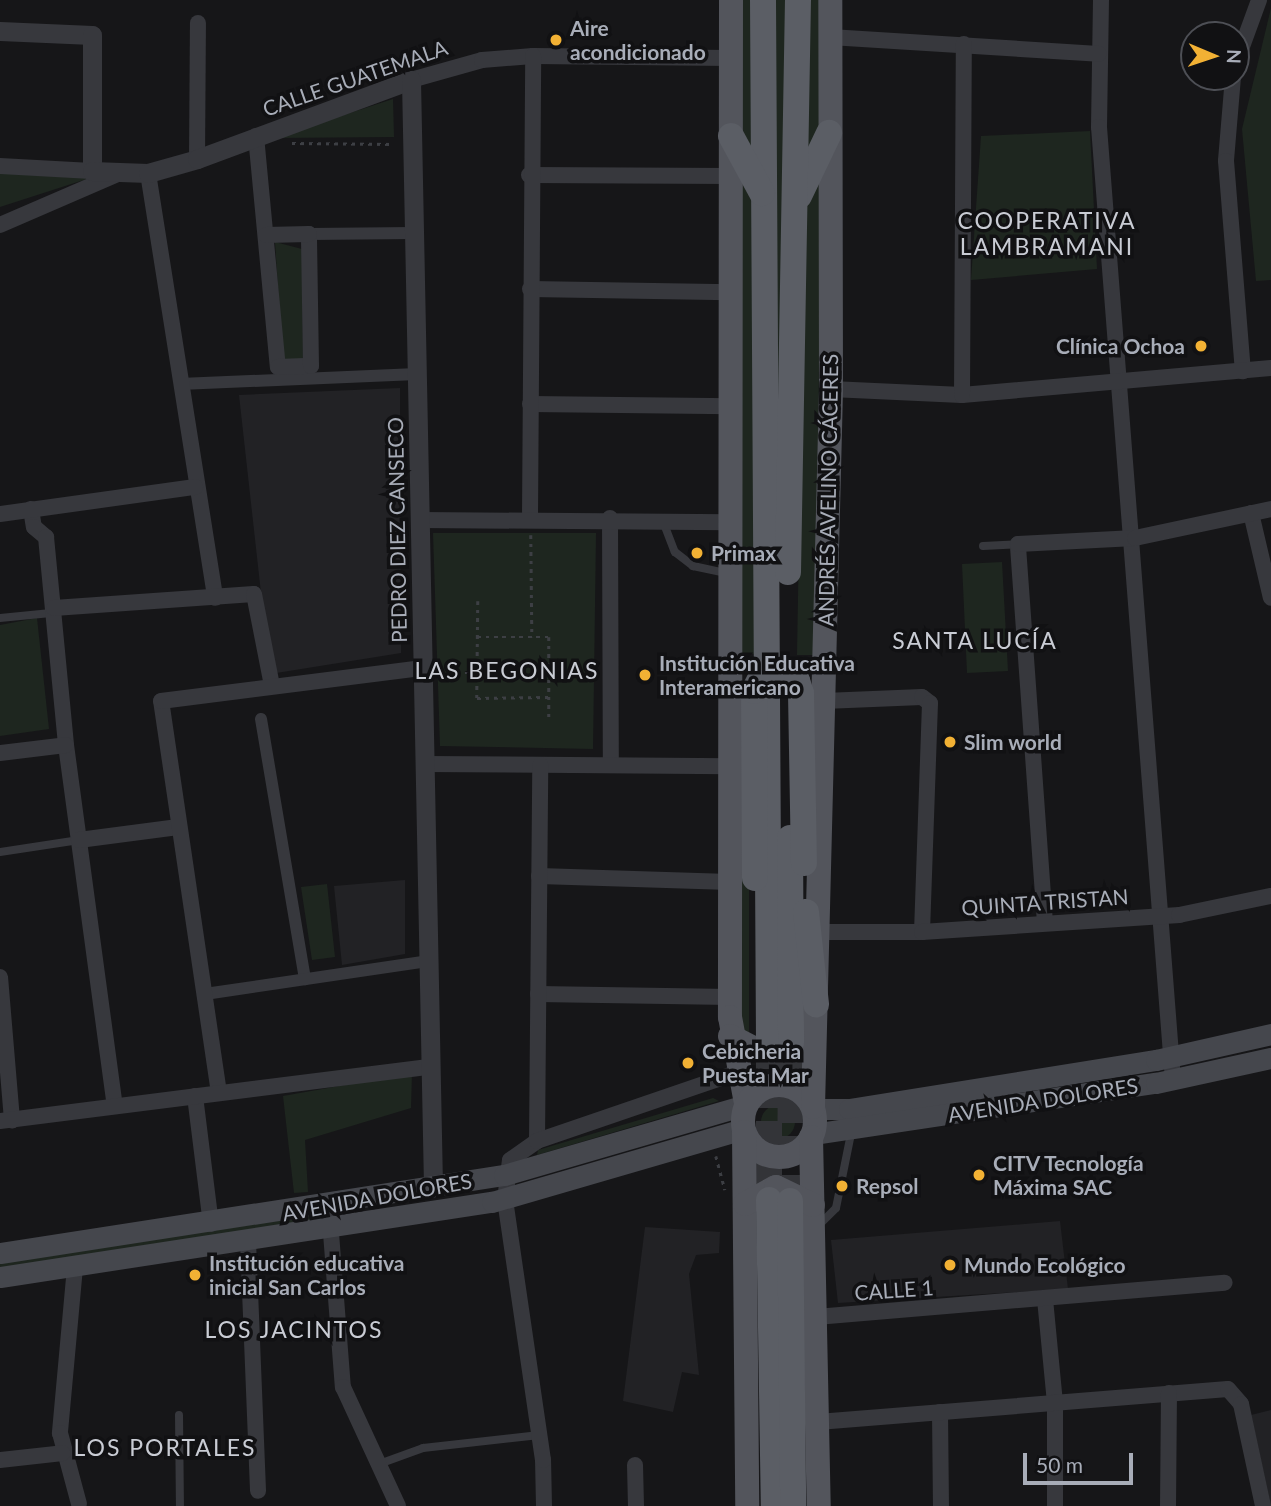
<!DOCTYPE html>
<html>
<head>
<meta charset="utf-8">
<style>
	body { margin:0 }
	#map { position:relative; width:1271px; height:1506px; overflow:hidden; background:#161618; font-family:Lato,sans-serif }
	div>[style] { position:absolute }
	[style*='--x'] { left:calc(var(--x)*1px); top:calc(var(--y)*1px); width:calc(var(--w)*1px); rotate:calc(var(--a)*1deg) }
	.built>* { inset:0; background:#222225 }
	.green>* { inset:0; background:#1e261f }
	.round { border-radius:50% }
	.trunk-tunnel>* { height:26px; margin-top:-13px; transform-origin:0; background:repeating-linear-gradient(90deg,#333438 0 26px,transparent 0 39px) }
	.path>* { height:2.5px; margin-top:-1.25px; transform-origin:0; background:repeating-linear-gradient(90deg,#3d3f44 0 3.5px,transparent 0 8.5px) }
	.service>* { height:8px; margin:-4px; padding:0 4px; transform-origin:4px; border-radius:4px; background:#37383d }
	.pedestrian>* { height:12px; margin:-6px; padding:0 6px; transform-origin:6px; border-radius:6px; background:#37383d }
	.minor>* { height:16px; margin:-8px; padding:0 8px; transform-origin:8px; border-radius:8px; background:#37383d }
	.tertiary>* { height:19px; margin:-9.5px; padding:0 9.5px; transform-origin:9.5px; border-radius:9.5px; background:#37383d }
	.secondary>* { height:21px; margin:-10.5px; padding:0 10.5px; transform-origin:10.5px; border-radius:10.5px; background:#45474d }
	.primary>* { height:24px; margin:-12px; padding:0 12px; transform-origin:12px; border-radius:12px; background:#53555c }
	.primary>.ring { margin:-12px; padding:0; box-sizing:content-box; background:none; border:24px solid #53555c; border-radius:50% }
	.trunk>* { height:26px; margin:-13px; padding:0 13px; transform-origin:13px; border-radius:13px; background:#5b5e65 }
	.trunk-bridge>* { height:26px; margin:-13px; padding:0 13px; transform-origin:13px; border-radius:13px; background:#5b5e65 }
	.dots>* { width:19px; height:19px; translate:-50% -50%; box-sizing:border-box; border:4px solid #111113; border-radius:50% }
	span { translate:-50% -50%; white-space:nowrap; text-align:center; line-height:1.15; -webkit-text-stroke:7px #111113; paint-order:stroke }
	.poi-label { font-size:21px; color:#a8adb8; font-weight:700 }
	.left { translate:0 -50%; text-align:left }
	.right { translate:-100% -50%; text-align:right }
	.street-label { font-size:21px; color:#a8adb8 }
	.neighbourhood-label { font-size:23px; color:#c9ccd4; letter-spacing:2px }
	.north { position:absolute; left:1180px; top:21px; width:70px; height:70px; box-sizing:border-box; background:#111113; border:2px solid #4d4f55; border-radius:50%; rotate:92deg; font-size:19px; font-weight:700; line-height:28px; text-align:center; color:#a8adb8 }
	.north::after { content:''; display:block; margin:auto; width:24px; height:32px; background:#f2b134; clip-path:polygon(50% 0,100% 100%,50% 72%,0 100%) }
	.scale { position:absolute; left:1023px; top:1453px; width:110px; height:32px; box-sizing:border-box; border:4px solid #a8adb8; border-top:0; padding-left:9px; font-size:21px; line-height:24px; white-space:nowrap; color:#a8adb8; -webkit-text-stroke:5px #111113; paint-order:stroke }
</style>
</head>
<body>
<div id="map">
	<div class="built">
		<div style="clip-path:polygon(400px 388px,401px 653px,270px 674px,239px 395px)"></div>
		<div style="clip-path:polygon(405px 880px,405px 954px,342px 965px,334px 886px)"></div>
		<div style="clip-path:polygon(1060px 1221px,1068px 1289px,838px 1303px,831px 1240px)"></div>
		<div style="clip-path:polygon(645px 1227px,720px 1232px,719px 1253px,696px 1255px,689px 1274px,699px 1375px,682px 1372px,673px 1412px,623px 1401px)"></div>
		<div style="clip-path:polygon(1271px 1410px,1271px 1506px,1251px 1415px)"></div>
	</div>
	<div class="green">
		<div style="clip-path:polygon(737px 0,756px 0,755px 168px,737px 130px)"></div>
		<div style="clip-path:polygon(771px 0,789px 0,780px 407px,777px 377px)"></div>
		<div style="clip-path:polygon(807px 0,822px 0,822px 134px,804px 172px)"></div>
		<div style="clip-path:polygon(1271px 8px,1271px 280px,1256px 281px,1242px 129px)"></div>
		<div style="clip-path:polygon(393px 99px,394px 137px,273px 138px)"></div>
		<div style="clip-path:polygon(1090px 131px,1097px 269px,971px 280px,981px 136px)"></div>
		<div style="clip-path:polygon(822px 158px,815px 655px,797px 655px,805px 197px)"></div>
		<div style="clip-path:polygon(738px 159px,756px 189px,759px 654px,739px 653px)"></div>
		<div style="clip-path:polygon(0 173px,93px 177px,0 207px)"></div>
		<div style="clip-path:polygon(275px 242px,302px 249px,303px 361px,283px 362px)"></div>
		<div style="clip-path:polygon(433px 533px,596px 533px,593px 749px,440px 746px)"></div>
		<div style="clip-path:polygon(1002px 562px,1008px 671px,967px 673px,962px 564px)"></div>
		<div style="clip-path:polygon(37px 618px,49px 729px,0 736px,0 625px)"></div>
		<div style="clip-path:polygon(749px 760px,749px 1032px,739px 1032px,739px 894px)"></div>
		<div style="clip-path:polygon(327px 884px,335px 957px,312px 960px,301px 887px)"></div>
		<div style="clip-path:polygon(412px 1073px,411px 1108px,305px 1140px,308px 1192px,294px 1193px,283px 1096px)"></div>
		<div style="clip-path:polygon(713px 1098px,719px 1101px,537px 1155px,538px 1150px)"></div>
		<div class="round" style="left:761px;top:1105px;width:34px;height:34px"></div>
		<div style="clip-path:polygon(312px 1216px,313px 1220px,0 1270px,0 1261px)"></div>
	</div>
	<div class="trunk-tunnel">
		<div style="--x:769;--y:1043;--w:157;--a:90"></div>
		<div style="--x:790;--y:1201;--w:159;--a:-89.6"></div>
	</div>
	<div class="path">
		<div style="--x:292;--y:143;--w:102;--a:0.6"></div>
		<div style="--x:531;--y:535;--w:102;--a:89.4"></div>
		<div style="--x:478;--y:601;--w:97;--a:90.6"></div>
		<div style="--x:477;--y:698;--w:73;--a:-0.8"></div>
		<div style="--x:477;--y:637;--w:72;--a:0"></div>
		<div style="--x:549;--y:637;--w:82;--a:90"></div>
		<div style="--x:440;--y:673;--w:35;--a:0"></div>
		<div style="--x:716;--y:1156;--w:35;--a:75"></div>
	</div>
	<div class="service">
		<div style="--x:664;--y:524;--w:30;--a:69"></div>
		<div style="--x:675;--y:552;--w:23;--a:38"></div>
		<div style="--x:693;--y:566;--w:34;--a:12"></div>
		<div style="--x:983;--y:546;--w:35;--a:-3"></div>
		<div style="--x:0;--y:618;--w:51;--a:-5.6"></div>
		<div style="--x:0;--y:852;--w:80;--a:-8.6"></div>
		<div style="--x:818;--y:1226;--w:25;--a:-45"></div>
		<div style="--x:836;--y:1208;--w:81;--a:-78.6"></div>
		<div style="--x:179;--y:1415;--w:91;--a:89.4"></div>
		<div style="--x:379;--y:1464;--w:47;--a:-20"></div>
		<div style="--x:423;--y:1448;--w:117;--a:-6.4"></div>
	</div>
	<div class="pedestrian">
		<div style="--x:309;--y:234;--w:105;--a:-0.5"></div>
		<div style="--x:180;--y:384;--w:237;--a:-2.4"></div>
		<div style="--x:261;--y:719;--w:264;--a:80.4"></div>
		<div style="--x:205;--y:994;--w:225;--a:-8.4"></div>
	</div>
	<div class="minor">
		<div style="--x:1101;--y:0;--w:127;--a:90.9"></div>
		<div style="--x:1099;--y:127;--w:956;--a:85.56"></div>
		<div style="--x:830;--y:37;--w:269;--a:3.6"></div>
		<div style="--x:1236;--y:63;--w:67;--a:-69.9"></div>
		<div style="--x:1233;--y:77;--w:84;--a:94.8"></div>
		<div style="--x:1226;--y:161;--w:211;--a:85.4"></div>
		<div style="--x:411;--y:80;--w:74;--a:-15.7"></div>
		<div style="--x:482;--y:60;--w:51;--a:-4.5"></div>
		<div style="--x:533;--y:56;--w:197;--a:0.6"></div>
		<div style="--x:256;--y:136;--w:232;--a:84.6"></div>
		<div style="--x:278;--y:367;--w:33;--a:-2"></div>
		<div style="--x:311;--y:366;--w:132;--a:-90.9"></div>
		<div style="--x:309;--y:234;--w:43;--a:178.7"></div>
		<div style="--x:197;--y:159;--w:136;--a:-89.6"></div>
		<div style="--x:0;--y:166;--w:92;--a:3.1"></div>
		<div style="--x:148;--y:173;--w:430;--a:81"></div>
		<div style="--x:529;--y:175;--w:201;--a:0.3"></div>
		<div style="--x:0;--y:225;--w:129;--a:-23.4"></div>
		<div style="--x:530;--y:289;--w:201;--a:0.9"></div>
		<div style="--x:831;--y:389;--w:131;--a:2.6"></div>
		<div style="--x:962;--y:395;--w:310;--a:-5"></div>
		<div style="--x:962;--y:395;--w:351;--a:-89.7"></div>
		<div style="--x:530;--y:404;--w:203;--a:0.6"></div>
		<div style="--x:31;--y:509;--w:18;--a:81"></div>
		<div style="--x:34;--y:527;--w:16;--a:40"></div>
		<div style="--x:46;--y:537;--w:209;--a:84.5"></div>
		<div style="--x:66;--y:745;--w:364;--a:82.3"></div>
		<div style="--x:1251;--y:513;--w:87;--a:76.8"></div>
		<div style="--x:0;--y:514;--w:197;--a:-7.9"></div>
		<div style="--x:530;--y:517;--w:461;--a:-89.6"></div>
		<div style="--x:610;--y:518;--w:245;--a:89.8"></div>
		<div style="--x:420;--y:520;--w:310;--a:0.4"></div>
		<div style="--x:54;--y:608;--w:200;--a:-4"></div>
		<div style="--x:254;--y:594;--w:94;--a:78.9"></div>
		<div style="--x:824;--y:701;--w:98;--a:-2.3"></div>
		<div style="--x:922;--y:697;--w:10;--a:37"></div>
		<div style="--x:930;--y:703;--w:229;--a:92"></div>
		<div style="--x:0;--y:753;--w:66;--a:-6.9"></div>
		<div style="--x:424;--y:764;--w:307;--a:0.4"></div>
		<div style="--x:79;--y:840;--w:100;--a:-7.5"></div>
		<div style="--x:539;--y:876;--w:191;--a:1.8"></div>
		<div style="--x:1045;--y:923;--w:380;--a:-94.1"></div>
		<div style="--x:1018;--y:544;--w:117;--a:-2.9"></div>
		<div style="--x:1135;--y:538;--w:139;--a:-12"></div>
		<div style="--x:820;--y:932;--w:102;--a:0"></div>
		<div style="--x:922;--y:932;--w:258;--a:-3.8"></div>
		<div style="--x:1179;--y:915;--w:94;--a:-11.7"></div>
		<div style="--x:0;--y:977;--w:144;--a:85.2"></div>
		<div style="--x:538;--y:994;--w:192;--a:0.9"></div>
		<div style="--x:219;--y:1093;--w:396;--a:-98.4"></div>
		<div style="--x:161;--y:701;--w:264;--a:-7.2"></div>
		<div style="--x:195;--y:1096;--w:129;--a:82.9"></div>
		<div style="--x:0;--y:1121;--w:432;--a:-7.2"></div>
		<div style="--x:537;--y:1141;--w:376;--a:-89.5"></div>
		<div style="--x:329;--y:1207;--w:181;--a:85.6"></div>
		<div style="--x:343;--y:1387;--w:131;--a:65.2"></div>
		<div style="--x:248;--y:1241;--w:250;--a:87.7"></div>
		<div style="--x:75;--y:1267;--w:167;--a:95.2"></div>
		<div style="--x:60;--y:1433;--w:73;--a:75"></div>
		<div style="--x:1045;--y:1299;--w:103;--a:84.5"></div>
		<div style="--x:1055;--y:1402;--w:104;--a:90"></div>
		<div style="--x:816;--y:1317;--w:410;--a:-4.8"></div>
		<div style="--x:940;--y:1412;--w:94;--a:89.4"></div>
		<div style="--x:818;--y:1422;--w:411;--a:-4.6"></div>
		<div style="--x:1228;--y:1389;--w:20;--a:49"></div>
		<div style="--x:1241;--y:1404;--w:104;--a:77.8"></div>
		<div style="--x:0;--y:1460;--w:63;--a:-6.3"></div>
		<div style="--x:635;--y:1465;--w:41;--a:88.6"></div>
		<div style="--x:544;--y:1506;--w:46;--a:-91.2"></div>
		<div style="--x:543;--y:1460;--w:263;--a:-98.3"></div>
		<div style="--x:505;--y:1200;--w:40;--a:-82.9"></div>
		<div style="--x:510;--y:1160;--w:33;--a:-35"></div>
		<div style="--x:537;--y:1141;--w:210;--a:-18.9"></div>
		<div style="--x:1168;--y:1506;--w:113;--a:-89.5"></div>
	</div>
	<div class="tertiary">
		<div style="--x:0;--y:31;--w:92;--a:2.5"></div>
		<div style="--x:92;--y:35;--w:136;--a:90"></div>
		<div style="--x:92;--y:171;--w:56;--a:2"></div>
		<div style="--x:148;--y:173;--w:51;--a:-15.9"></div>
		<div style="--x:197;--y:159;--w:228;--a:-20.3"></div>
		<div style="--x:411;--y:80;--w:1108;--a:88.86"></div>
	</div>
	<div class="secondary">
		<div style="--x:813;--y:1109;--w:36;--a:0"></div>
		<div style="--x:849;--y:1109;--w:311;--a:-9.1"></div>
		<div style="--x:1156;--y:1060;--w:118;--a:-12.7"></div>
		<div style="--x:813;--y:1134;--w:347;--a:-8.5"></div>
		<div style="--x:1156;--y:1083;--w:118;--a:-12.3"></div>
		<div style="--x:0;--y:1253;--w:510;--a:-8.8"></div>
		<div style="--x:504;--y:1175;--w:251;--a:-16.2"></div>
		<div style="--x:0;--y:1277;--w:498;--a:-8.7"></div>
		<div style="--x:492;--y:1202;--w:261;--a:-16.2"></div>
	</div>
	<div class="primary">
		<div style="--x:731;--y:0;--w:1017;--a:90.06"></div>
		<div style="--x:730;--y:1017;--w:87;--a:79.5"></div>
		<div style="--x:730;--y:1036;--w:31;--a:27"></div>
		<div style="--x:758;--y:1050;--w:44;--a:-1.3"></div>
		<div style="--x:802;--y:1049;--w:13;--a:-48"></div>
		<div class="ring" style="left:743px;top:1085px;width:48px;height:48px"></div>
		<div style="--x:813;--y:1107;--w:718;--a:-88.56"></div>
		<div style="--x:831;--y:389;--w:389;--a:-90.1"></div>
		<div style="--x:744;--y:1132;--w:374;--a:89.5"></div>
		<div style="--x:811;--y:1137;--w:369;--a:88.8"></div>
		<div style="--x:745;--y:1204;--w:35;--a:-29"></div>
		<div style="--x:776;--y:1187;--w:41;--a:25.9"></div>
	</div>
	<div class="trunk">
		<div style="--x:763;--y:0;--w:1043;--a:89.67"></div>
		<div style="--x:731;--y:136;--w:65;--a:61.5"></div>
		<div style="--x:799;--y:196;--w:70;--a:-64.5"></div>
		<div style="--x:788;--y:572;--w:572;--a:-89"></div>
		<div style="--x:790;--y:838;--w:204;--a:89.7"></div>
		<div style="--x:806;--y:912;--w:93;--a:83.8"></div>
		<div style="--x:769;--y:1200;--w:306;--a:89.1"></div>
		<div style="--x:790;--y:1201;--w:305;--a:89.4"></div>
	</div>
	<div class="trunk-bridge">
		<div style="--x:755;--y:878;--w:187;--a:-90.3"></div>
		<div style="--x:754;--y:691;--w:18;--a:-63"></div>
		<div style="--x:762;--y:675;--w:21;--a:-3"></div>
		<div style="--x:783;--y:674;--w:16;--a:27"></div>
		<div style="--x:797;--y:681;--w:13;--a:72"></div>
		<div style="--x:801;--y:693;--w:170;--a:89"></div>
	</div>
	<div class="dots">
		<div style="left:556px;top:40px;background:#f2b134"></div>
		<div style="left:1201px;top:346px;background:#f2b134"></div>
		<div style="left:697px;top:553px;background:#f2b134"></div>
		<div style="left:645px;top:675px;background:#f2b134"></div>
		<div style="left:950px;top:742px;background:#f2b134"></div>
		<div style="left:688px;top:1063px;background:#f2b134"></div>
		<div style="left:979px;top:1175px;background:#f2b134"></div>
		<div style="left:842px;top:1186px;background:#f2b134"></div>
		<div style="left:950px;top:1265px;background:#f2b134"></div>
		<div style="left:195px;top:1275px;background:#f2b134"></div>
	</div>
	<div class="poi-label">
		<span class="left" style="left:570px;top:40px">Aire<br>acondicionado</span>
		<span class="right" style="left:1185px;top:346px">Clínica Ochoa</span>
		<span class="left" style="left:711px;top:553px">Primax</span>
		<span class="left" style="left:659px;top:675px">Institución Educativa<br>Interamericano</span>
		<span class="left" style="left:964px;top:742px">Slim world</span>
		<span class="left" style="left:702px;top:1063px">Cebicheria<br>Puesta Mar</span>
		<span class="left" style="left:993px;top:1175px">CITV Tecnología<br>Máxima SAC</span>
		<span class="left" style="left:856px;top:1186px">Repsol</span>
		<span class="left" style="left:209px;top:1275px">Institución educativa<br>inicial San Carlos</span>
		<span class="left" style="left:964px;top:1265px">Mundo Ecológico</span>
	</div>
	<div class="street-label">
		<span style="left:355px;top:78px;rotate:-19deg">CALLE GUATEMALA</span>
		<span style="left:828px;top:490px;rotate:-89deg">ANDRÉS AVELINO CÁCERES</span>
		<span style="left:397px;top:530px;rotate:-91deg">PEDRO DIEZ CANSECO</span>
		<span style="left:1045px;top:902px;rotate:-4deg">QUINTA TRISTAN</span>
		<span style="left:1043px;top:1100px;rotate:-9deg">AVENIDA DOLORES</span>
		<span style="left:377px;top:1197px;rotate:-10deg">AVENIDA DOLORES</span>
		<span style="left:894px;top:1290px;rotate:-4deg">CALLE 1</span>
	</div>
	<div class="neighbourhood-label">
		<span style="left:1047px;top:233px">COOPERATIVA<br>LAMBRAMANI</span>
		<span style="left:975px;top:640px">SANTA LUCÍA</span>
		<span style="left:507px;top:670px">LAS BEGONIAS</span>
		<span style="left:294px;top:1329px">LOS JACINTOS</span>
		<span style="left:165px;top:1447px">LOS PORTALES</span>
	</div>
	<div class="north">N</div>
	<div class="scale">50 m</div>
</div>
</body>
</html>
